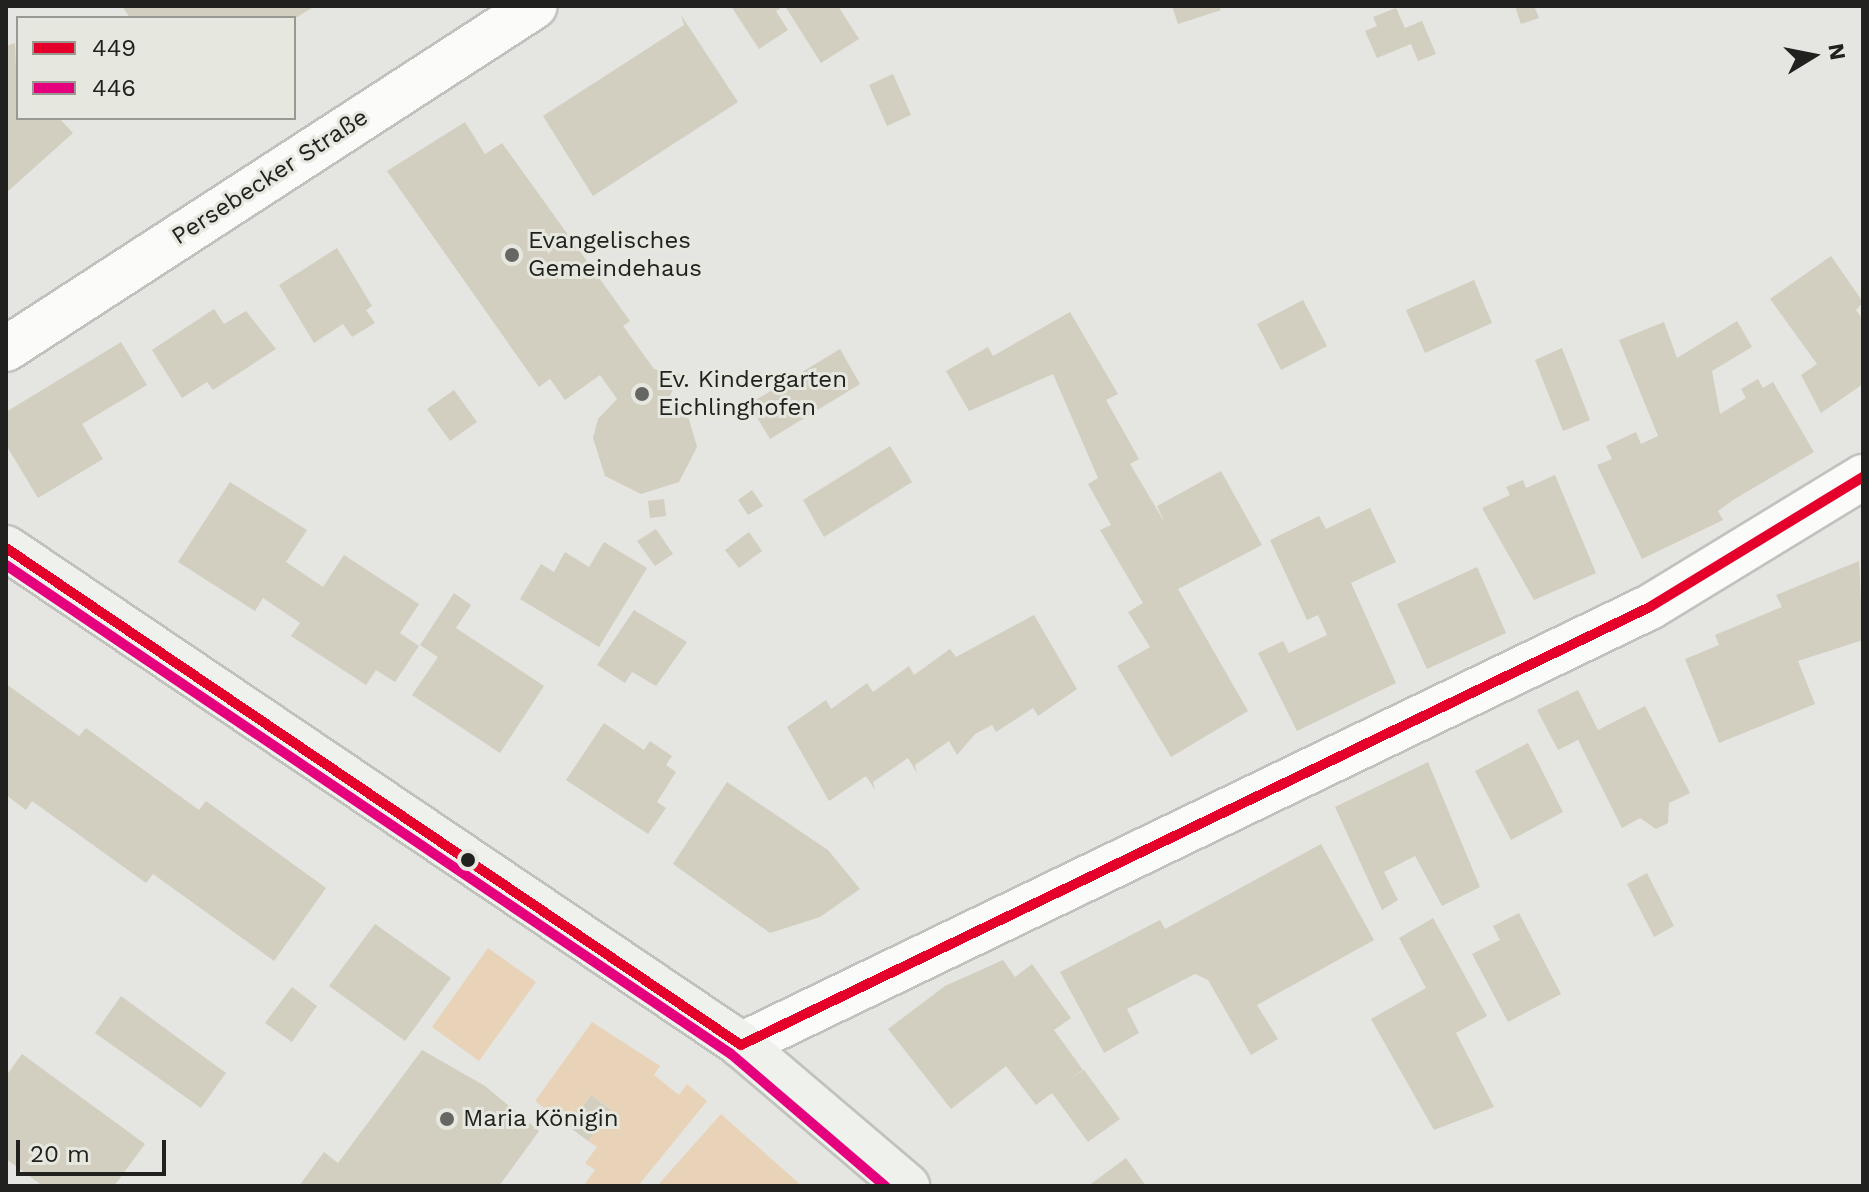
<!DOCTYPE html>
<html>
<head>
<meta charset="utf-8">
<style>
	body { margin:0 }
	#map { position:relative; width:1869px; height:1192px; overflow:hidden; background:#e5e6e1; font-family:"Work Sans",sans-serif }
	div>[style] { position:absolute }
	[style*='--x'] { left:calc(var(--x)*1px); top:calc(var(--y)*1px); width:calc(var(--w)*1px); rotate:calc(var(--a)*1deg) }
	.green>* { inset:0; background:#e8d3b9 }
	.building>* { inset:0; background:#d2cec0 }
	.roads { filter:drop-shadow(2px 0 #c1c2be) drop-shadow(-2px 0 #c1c2be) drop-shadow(0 2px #c1c2be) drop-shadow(0 -2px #c1c2be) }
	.minor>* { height:44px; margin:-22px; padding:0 22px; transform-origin:22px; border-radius:22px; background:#fbfbfa }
	.major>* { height:44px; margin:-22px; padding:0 22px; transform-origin:22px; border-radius:22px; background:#eef1ec }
	.bus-1>* { height:10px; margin:-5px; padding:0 5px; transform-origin:5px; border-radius:5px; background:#e4002b }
	.bus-2>* { height:10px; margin:-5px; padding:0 5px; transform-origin:5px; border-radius:5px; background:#e5007d }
	.dots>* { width:22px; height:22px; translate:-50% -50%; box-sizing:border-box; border:4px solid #e6e8df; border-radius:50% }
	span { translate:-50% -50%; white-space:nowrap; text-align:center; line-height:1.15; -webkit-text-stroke:6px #e6e8df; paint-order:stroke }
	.street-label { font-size:24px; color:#21221f }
	.poi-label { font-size:24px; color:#21221f }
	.left { translate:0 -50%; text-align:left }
	.frame { position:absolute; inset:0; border:8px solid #21221f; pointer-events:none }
	.legend { position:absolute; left:16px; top:16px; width:280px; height:104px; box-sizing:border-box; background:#e6e8df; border:2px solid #979992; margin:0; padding:10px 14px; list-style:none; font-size:24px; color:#21221f }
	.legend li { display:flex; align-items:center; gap:16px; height:40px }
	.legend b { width:40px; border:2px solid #979992 }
	.north { position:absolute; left:1773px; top:16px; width:80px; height:80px; -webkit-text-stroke:6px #e6e8df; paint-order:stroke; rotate:80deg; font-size:22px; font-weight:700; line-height:32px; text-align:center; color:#21221f }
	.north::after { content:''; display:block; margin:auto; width:28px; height:36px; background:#21221f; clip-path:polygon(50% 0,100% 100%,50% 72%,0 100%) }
	.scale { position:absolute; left:16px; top:1140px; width:150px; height:36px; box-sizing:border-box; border:4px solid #21221f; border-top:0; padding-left:10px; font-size:24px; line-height:28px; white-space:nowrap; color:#21221f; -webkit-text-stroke:6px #e6e8df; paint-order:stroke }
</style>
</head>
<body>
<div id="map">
	<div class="green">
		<div style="clip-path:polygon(488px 948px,536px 982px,479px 1061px,432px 1027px)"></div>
		<div style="clip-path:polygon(592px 1022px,660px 1066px,654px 1075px,679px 1095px,687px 1084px,707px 1101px,638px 1186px,583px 1186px,595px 1170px,585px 1163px,597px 1147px,588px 1141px,609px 1108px,591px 1095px,568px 1126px,535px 1101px)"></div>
		<div style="clip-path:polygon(721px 1114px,802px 1186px,657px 1186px)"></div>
	</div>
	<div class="building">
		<div style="clip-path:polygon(122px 6px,315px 6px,294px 19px,130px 18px)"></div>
		<div style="clip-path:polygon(731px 6px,784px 6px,776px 11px,788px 30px,759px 49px)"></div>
		<div style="clip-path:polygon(785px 6px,838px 6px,859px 39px,821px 63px)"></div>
		<div style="clip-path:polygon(1172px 6px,1219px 6px,1221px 10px,1178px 24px)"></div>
		<div style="clip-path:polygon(1515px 6px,1534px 6px,1539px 18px,1521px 24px)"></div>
		<div style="clip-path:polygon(1396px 8px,1405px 28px,1422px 21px,1436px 54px,1418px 61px,1411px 44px,1377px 58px,1365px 31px,1377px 26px,1373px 17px)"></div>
		<div style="clip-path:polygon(681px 15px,738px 102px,593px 196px,543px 116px,684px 25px)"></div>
		<div style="clip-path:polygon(15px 43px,18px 118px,59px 118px,73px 133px,6px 193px,6px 46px)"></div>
		<div style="clip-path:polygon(893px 74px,911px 115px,887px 126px,869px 85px)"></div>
		<div style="clip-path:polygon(465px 122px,485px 154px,502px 143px,630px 321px,623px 326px,654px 369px,680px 374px,670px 396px,686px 409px,697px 447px,679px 482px,641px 494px,605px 476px,593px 438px,598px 419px,617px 399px,600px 375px,565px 400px,550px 379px,539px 387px,387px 171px)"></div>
		<div style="clip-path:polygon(337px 248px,372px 306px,366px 310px,375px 323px,352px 337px,343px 324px,314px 343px,279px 285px)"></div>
		<div style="clip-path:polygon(1831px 256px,1863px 302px,1856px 310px,1863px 320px,1863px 384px,1821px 413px,1801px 375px,1817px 364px,1770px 299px)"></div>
		<div style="clip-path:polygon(1474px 280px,1492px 323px,1425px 353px,1406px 310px)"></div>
		<div style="clip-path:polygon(1303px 300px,1327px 346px,1281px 370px,1257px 324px)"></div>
		<div style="clip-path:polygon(214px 309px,224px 324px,246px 311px,276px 349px,213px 390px,207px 382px,182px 398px,152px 350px)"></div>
		<div style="clip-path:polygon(1070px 312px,1118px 394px,1106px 400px,1139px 459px,1130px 464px,1165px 523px,1157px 506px,1221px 471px,1262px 545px,1178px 589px,1248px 711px,1171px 757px,1117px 666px,1150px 647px,1128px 612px,1143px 603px,1100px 530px,1111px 525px,1088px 484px,1098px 478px,1053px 374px,969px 411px,946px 371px,988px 347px,993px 356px)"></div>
		<div style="clip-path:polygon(1737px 321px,1752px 347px,1712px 371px,1720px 414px,1746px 398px,1741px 389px,1758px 379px,1763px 388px,1773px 382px,1814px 452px,1733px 500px,1718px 511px,1723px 520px,1642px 559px,1597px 465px,1612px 459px,1606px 446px,1636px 432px,1641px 444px,1658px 436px,1619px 340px,1664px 322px,1677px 358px)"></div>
		<div style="clip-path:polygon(121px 342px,147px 385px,82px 424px,103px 459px,38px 498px,6px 445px,6px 412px)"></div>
		<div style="clip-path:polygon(1562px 348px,1590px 420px,1563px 431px,1535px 360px)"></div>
		<div style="clip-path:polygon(840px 349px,860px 384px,770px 439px,749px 404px)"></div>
		<div style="clip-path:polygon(454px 390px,477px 422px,450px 441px,427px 409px)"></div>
		<div style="clip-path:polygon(890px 446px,912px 482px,824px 537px,803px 500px)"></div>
		<div style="clip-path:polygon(1555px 475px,1596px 573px,1534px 600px,1482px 508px,1510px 495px,1506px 487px,1523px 480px,1526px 488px)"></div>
		<div style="clip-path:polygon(230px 482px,307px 530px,286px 562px,323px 587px,344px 555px,419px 604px,400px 633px,419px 646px,395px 682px,376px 670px,366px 685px,291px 636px,300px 623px,263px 598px,255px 611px,178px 562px)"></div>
		<div style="clip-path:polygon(752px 490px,763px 506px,748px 515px,738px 500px)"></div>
		<div style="clip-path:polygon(664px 499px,666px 516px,650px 518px,648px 501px)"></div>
		<div style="clip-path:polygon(1370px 508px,1396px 562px,1351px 583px,1396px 683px,1297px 731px,1258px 653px,1283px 641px,1289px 653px,1327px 635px,1318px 615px,1307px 620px,1270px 540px,1319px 516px,1326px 529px)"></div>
		<div style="clip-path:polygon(656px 529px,673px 554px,655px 566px,637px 541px)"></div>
		<div style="clip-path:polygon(749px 532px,762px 551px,739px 568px,725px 550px)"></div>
		<div style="clip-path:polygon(604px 542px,647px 568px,599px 647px,520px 599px,541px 564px,554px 572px,565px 552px,589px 567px)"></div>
		<div style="clip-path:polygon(1859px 561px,1863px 640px,1798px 661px,1815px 704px,1719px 743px,1685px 659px,1719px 645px,1715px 635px,1782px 607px,1776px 595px)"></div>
		<div style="clip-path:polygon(1477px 567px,1506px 633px,1427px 669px,1397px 604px)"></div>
		<div style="clip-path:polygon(454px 593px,471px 605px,456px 628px,544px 686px,500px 753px,412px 695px,438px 657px,420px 645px)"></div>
		<div style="clip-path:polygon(634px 610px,687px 642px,656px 686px,632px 672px,625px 683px,597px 665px)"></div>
		<div style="clip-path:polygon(1034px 615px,1077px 689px,1038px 716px,1033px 708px,996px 732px,992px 725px,975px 734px,957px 755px,949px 741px,915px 765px,917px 773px,908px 758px,873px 782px,875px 790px,866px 776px,829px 801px,787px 727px,826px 700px,831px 709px,867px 683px,873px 692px,909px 666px,914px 675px,950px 649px,956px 657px)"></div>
		<div style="clip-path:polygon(6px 684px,79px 736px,86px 728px,199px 810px,206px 801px,326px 888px,274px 961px,153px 874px,146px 883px,32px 801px,26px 810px,6px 795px)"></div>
		<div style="clip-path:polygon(1578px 690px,1598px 730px,1645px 706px,1690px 793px,1669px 803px,1668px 823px,1656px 829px,1640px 818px,1622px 828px,1578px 740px,1558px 750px,1537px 710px)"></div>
		<div style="clip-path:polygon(604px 723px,644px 750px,650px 741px,672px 756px,666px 765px,676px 772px,657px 802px,666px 808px,648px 834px,566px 780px)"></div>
		<div style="clip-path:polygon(1528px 743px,1563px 812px,1511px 840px,1475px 771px)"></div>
		<div style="clip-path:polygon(1428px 762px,1480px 887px,1442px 906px,1415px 856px,1384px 872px,1398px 900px,1382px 910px,1335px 807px)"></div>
		<div style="clip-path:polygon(727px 782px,828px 850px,860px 889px,820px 917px,770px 933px,673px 864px)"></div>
		<div style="clip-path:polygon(1321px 844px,1374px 940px,1257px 1005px,1278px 1039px,1251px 1055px,1208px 980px,1195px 974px,1127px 1009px,1139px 1033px,1104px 1053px,1060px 972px,1160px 920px,1165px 929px)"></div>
		<div style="clip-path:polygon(1647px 873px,1674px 926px,1654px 937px,1627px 884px)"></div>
		<div style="clip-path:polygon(1519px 913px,1561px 994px,1508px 1022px,1472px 954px,1500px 940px,1493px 926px)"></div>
		<div style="clip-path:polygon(1433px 918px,1487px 1016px,1456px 1033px,1494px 1107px,1434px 1130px,1371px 1019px,1426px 988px,1399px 938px)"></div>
		<div style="clip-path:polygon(375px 924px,451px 978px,405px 1041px,329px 986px)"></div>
		<div style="clip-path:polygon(1003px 960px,1015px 977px,1032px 964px,1071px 1018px,1054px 1030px,1083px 1070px,1065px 1083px,1084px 1070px,1120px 1119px,1088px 1142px,1052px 1093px,1036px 1105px,1006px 1066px,951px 1109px,888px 1029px,945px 986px)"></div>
		<div style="clip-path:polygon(292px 987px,317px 1006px,292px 1042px,265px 1023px)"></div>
		<div style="clip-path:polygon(121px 996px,226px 1073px,201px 1108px,95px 1033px)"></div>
		<div style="clip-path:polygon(422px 1050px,485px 1086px,539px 1131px,499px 1186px,299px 1186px,324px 1152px,338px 1163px)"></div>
		<div style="clip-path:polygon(22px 1054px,145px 1144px,114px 1186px,43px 1186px,6px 1159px,6px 1076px)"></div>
		<div style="clip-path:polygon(591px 1095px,611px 1110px,588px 1141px,568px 1126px)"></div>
		<div style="clip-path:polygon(1126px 1158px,1146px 1186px,1088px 1186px)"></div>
	</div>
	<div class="roads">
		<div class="minor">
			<div style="--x:6;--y:349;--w:630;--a:-32.96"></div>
			<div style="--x:741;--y:1045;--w:1009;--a:-25.73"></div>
			<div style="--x:1650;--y:607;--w:250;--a:-31.4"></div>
		</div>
		<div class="major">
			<div style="--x:6;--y:548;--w:884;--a:34.03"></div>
			<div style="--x:739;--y:1043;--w:221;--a:40.4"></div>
		</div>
	</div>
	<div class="bus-1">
		<div style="--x:6;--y:548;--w:887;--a:34.07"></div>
		<div style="--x:741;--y:1045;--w:1009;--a:-25.73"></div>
		<div style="--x:1650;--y:607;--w:250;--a:-31.4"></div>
	</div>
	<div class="bus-2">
		<div style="--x:6;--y:565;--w:874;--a:34"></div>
		<div style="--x:731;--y:1054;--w:203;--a:40.6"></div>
	</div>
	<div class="dots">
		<div style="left:512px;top:255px;background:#666763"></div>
		<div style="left:642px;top:394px;background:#666763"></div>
		<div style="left:468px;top:860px;background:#21221f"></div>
		<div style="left:447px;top:1119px;background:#666763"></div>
	</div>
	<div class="street-label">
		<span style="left:270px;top:177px;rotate:-33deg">Persebecker Straße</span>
	</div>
	<div class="poi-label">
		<span class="left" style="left:528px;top:255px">Evangelisches<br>Gemeindehaus</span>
		<span class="left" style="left:658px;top:394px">Ev. Kindergarten<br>Eichlinghofen</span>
		<span class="left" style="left:463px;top:1119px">Maria Königin</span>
	</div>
	<div class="frame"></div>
	<ul class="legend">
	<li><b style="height:10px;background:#e4002b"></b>449</li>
	<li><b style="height:10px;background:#e5007d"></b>446</li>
	</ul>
	<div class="north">N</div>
	<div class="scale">20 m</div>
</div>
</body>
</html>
